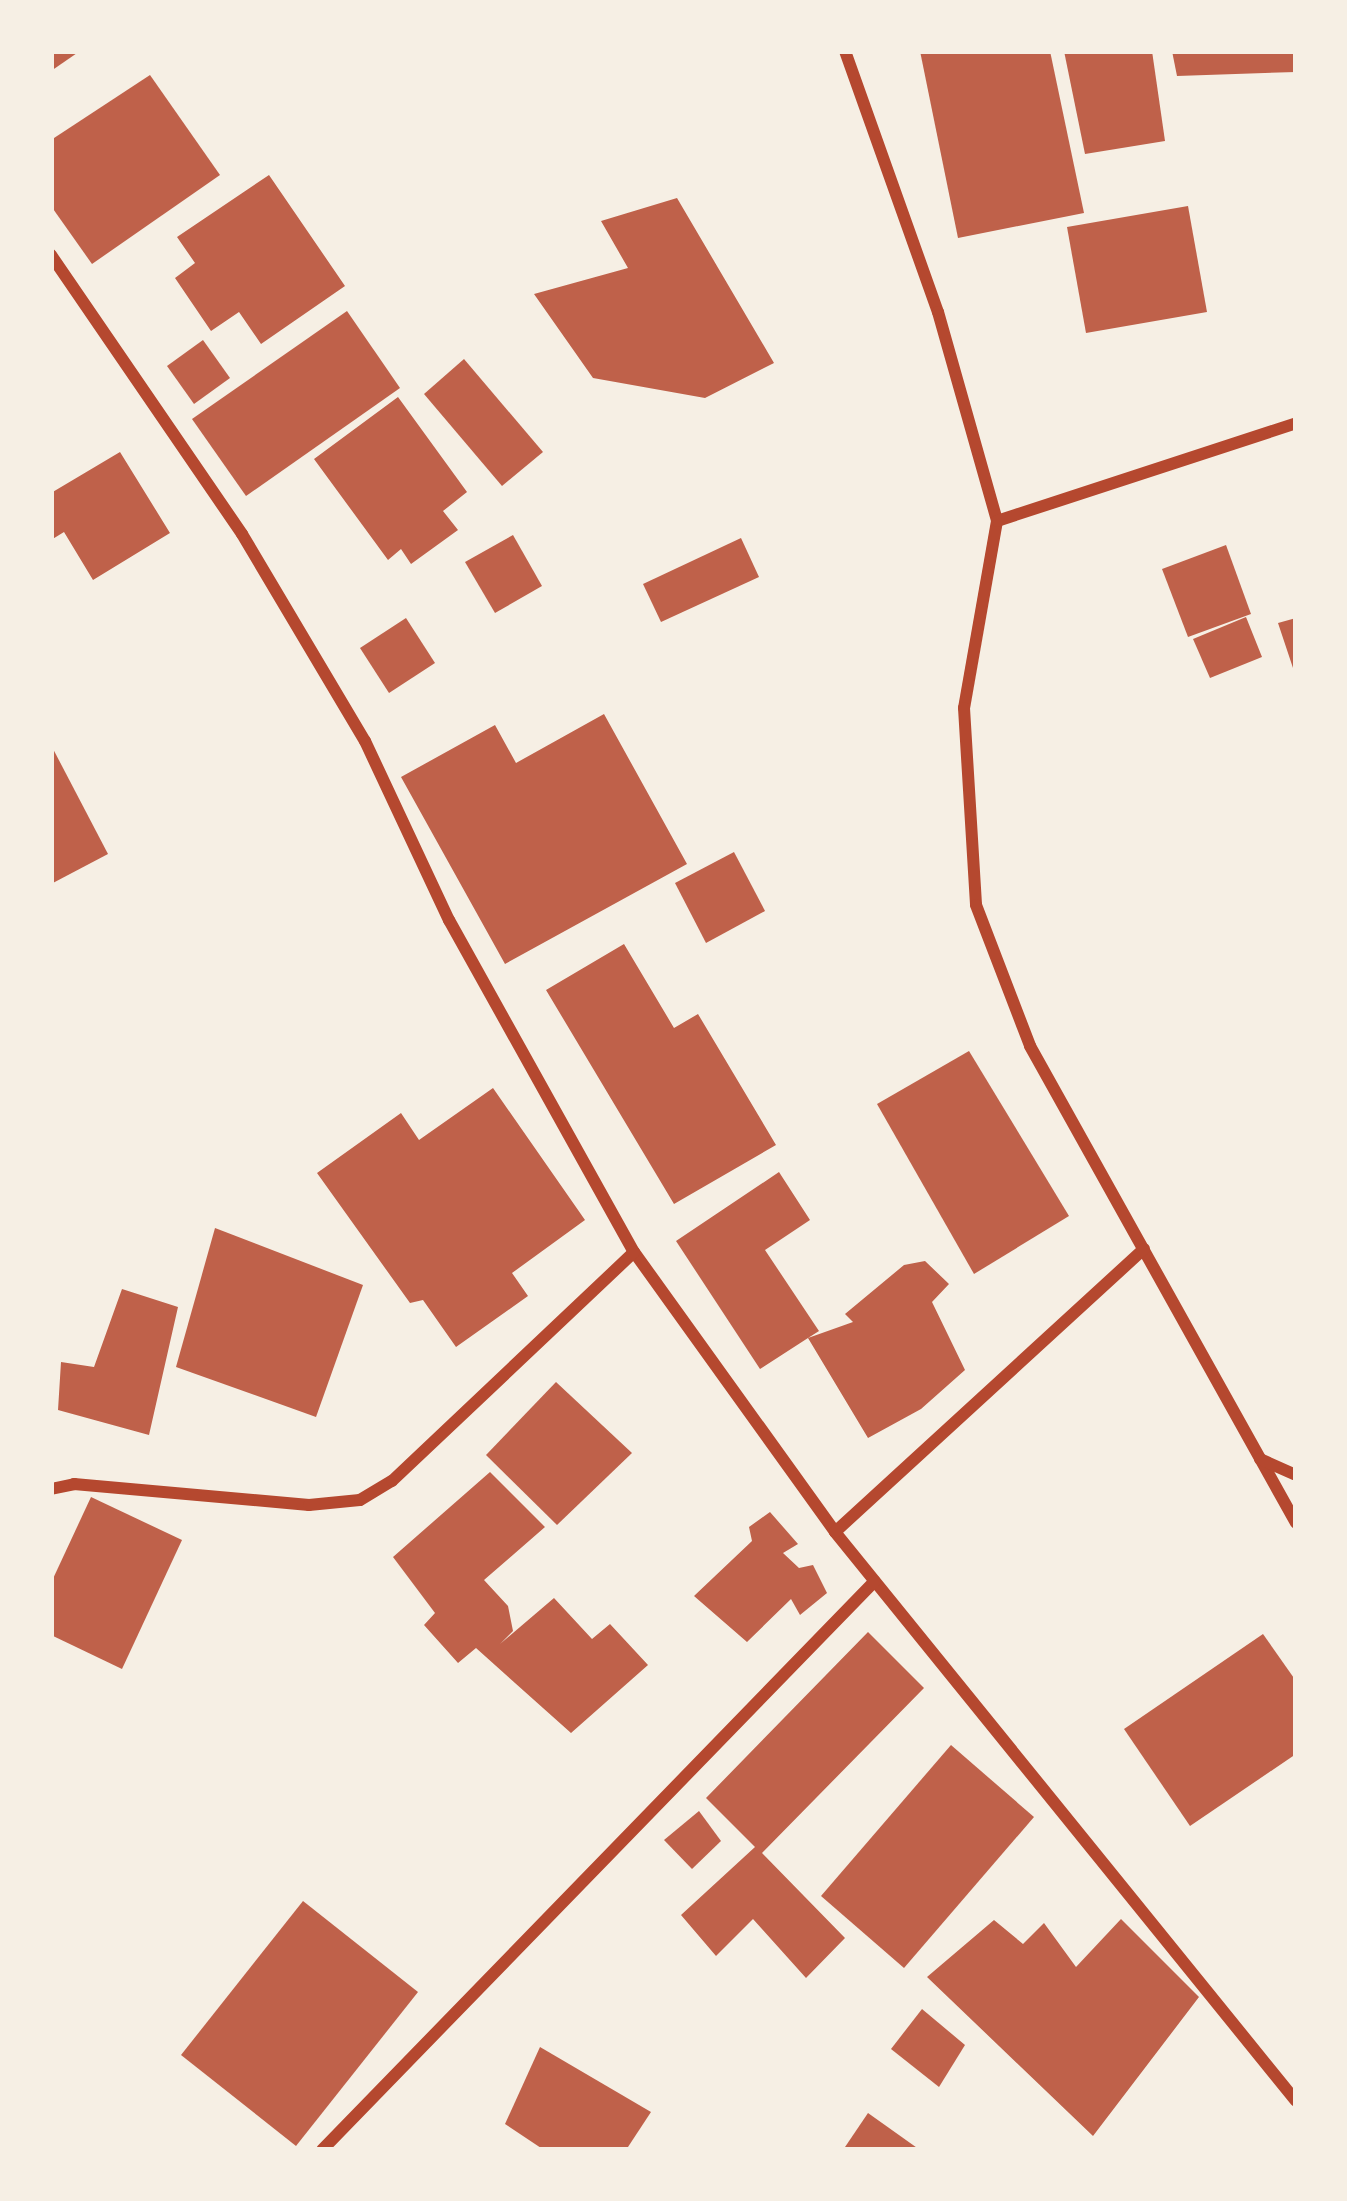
<!DOCTYPE html>
<html>
<head>
<meta charset="utf-8">
<style>
	body { margin:0 }
	#map { position:relative; width:1347px; height:2201px; overflow:hidden; background:#f6efe4; font-family:"Public Sans",sans-serif }
	div>[style] { position:absolute }
	[style*='--x'] { left:calc(var(--x)*1px); top:calc(var(--y)*1px); width:calc(var(--w)*1px); rotate:calc(var(--a)*1deg) }
	.building>* { inset:0; background:#bf614a }
	.minor>* { height:12px; margin:-6px; padding:0 6px; transform-origin:6px; border-radius:6px; background:#b5482f }
	span { translate:-50% -50%; white-space:nowrap; text-align:center; line-height:1.15; -webkit-text-stroke:9px #f6efe4; paint-order:stroke }
	.frame { position:absolute; inset:0; border:54px solid #f6efe4; pointer-events:none }
</style>
</head>
<body>
<div id="map">
	<div class="building">
		<div style="clip-path:polygon(51px 51px,80px 51px,51px 71px)"></div>
		<div style="clip-path:polygon(920px 51px,1050px 51px,1084px 213px,958px 238px)"></div>
		<div style="clip-path:polygon(1064px 51px,1152px 51px,1165px 141px,1085px 154px)"></div>
		<div style="clip-path:polygon(1172px 51px,1296px 51px,1296px 72px,1177px 76px)"></div>
		<div style="clip-path:polygon(150px 75px,220px 175px,92px 264px,51px 206px,51px 140px)"></div>
		<div style="clip-path:polygon(269px 175px,345px 286px,261px 344px,239px 312px,211px 331px,175px 278px,195px 263px,177px 237px)"></div>
		<div style="clip-path:polygon(677px 198px,774px 363px,705px 398px,593px 378px,534px 294px,628px 268px,601px 221px)"></div>
		<div style="clip-path:polygon(1188px 206px,1207px 312px,1086px 333px,1067px 227px)"></div>
		<div style="clip-path:polygon(347px 311px,400px 388px,246px 496px,192px 419px)"></div>
		<div style="clip-path:polygon(203px 340px,230px 378px,194px 404px,167px 366px)"></div>
		<div style="clip-path:polygon(464px 359px,543px 452px,502px 486px,424px 394px)"></div>
		<div style="clip-path:polygon(398px 397px,467px 492px,443px 511px,458px 530px,411px 564px,401px 549px,388px 560px,314px 459px)"></div>
		<div style="clip-path:polygon(120px 452px,170px 533px,93px 580px,64px 532px,51px 540px,51px 493px)"></div>
		<div style="clip-path:polygon(513px 535px,542px 586px,495px 613px,465px 562px)"></div>
		<div style="clip-path:polygon(741px 538px,759px 577px,661px 622px,643px 584px)"></div>
		<div style="clip-path:polygon(1226px 545px,1251px 614px,1188px 637px,1162px 569px)"></div>
		<div style="clip-path:polygon(1246px 617px,1262px 657px,1210px 678px,1193px 639px)"></div>
		<div style="clip-path:polygon(406px 618px,435px 663px,389px 693px,360px 648px)"></div>
		<div style="clip-path:polygon(1296px 618px,1296px 674px,1295px 674px,1278px 623px)"></div>
		<div style="clip-path:polygon(604px 714px,687px 864px,505px 964px,401px 777px,495px 725px,516px 763px)"></div>
		<div style="clip-path:polygon(51px 745px,108px 854px,51px 884px)"></div>
		<div style="clip-path:polygon(734px 852px,765px 911px,706px 943px,675px 883px)"></div>
		<div style="clip-path:polygon(624px 944px,674px 1028px,698px 1014px,776px 1145px,674px 1204px,546px 990px)"></div>
		<div style="clip-path:polygon(969px 1051px,1069px 1216px,974px 1274px,877px 1104px)"></div>
		<div style="clip-path:polygon(493px 1088px,585px 1220px,512px 1273px,528px 1296px,456px 1347px,423px 1300px,410px 1303px,317px 1173px,401px 1113px,419px 1140px)"></div>
		<div style="clip-path:polygon(779px 1172px,810px 1220px,765px 1250px,819px 1331px,808px 1338px,853px 1322px,845px 1314px,904px 1265px,925px 1261px,949px 1284px,932px 1302px,965px 1370px,921px 1409px,868px 1438px,808px 1338px,760px 1369px,676px 1241px)"></div>
		<div style="clip-path:polygon(215px 1228px,363px 1285px,316px 1417px,176px 1367px)"></div>
		<div style="clip-path:polygon(122px 1289px,178px 1307px,149px 1435px,58px 1410px,61px 1362px,94px 1367px)"></div>
		<div style="clip-path:polygon(556px 1382px,632px 1453px,557px 1525px,486px 1455px)"></div>
		<div style="clip-path:polygon(490px 1472px,545px 1527px,484px 1580px,508px 1606px,513px 1631px,500px 1644px,554px 1598px,592px 1639px,610px 1624px,648px 1665px,571px 1733px,476px 1648px,458px 1663px,424px 1625px,435px 1613px,393px 1557px)"></div>
		<div style="clip-path:polygon(91px 1497px,182px 1540px,122px 1669px,51px 1635px,51px 1583px)"></div>
		<div style="clip-path:polygon(770px 1512px,798px 1544px,783px 1553px,799px 1568px,813px 1565px,827px 1593px,800px 1615px,791px 1599px,747px 1642px,694px 1596px,752px 1541px,749px 1527px)"></div>
		<div style="clip-path:polygon(868px 1632px,924px 1688px,762px 1853px,845px 1938px,806px 1978px,753px 1919px,716px 1956px,681px 1915px,755px 1847px,706px 1798px)"></div>
		<div style="clip-path:polygon(1263px 1634px,1296px 1681px,1296px 1754px,1190px 1826px,1124px 1729px)"></div>
		<div style="clip-path:polygon(951px 1745px,1034px 1817px,904px 1968px,821px 1896px)"></div>
		<div style="clip-path:polygon(699px 1811px,721px 1841px,692px 1869px,664px 1840px)"></div>
		<div style="clip-path:polygon(303px 1901px,418px 1992px,296px 2146px,181px 2055px)"></div>
		<div style="clip-path:polygon(1121px 1919px,1199px 1997px,1093px 2136px,927px 1977px,994px 1920px,1023px 1944px,1044px 1923px,1076px 1967px)"></div>
		<div style="clip-path:polygon(922px 2009px,965px 2045px,939px 2087px,891px 2049px)"></div>
		<div style="clip-path:polygon(540px 2047px,651px 2112px,626px 2150px,544px 2150px,505px 2124px)"></div>
		<div style="clip-path:polygon(868px 2113px,920px 2150px,843px 2150px)"></div>
	</div>
	<div class="minor">
		<div style="--x:845;--y:51;--w:277;--a:70.4"></div>
		<div style="--x:938;--y:312;--w:217;--a:74.2"></div>
		<div style="--x:997;--y:521;--w:190;--a:100"></div>
		<div style="--x:964;--y:708;--w:197;--a:86.5"></div>
		<div style="--x:976;--y:905;--w:151;--a:69"></div>
		<div style="--x:1030;--y:1046;--w:546;--a:60.85"></div>
		<div style="--x:51;--y:255;--w:338;--a:55.6"></div>
		<div style="--x:242;--y:534;--w:241;--a:59.3"></div>
		<div style="--x:365;--y:741;--w:198;--a:64.9"></div>
		<div style="--x:449;--y:920;--w:380;--a:60.9"></div>
		<div style="--x:634;--y:1252;--w:345;--a:54.3"></div>
		<div style="--x:835;--y:1532;--w:732;--a:50.99"></div>
		<div style="--x:997;--y:521;--w:315;--a:-18.1"></div>
		<div style="--x:1260;--y:1459;--w:39;--a:24"></div>
		<div style="--x:51;--y:1489;--w:24;--a:-12"></div>
		<div style="--x:74;--y:1484;--w:236;--a:5.1"></div>
		<div style="--x:309;--y:1505;--w:51;--a:-5.6"></div>
		<div style="--x:360;--y:1500;--w:37;--a:-31"></div>
		<div style="--x:392;--y:1481;--w:333;--a:-43.4"></div>
		<div style="--x:835;--y:1532;--w:419;--a:-42.5"></div>
		<div style="--x:322;--y:2150;--w:793;--a:-45.82"></div>
	</div>
	<div class="frame"></div>
</div>
</body>
</html>
